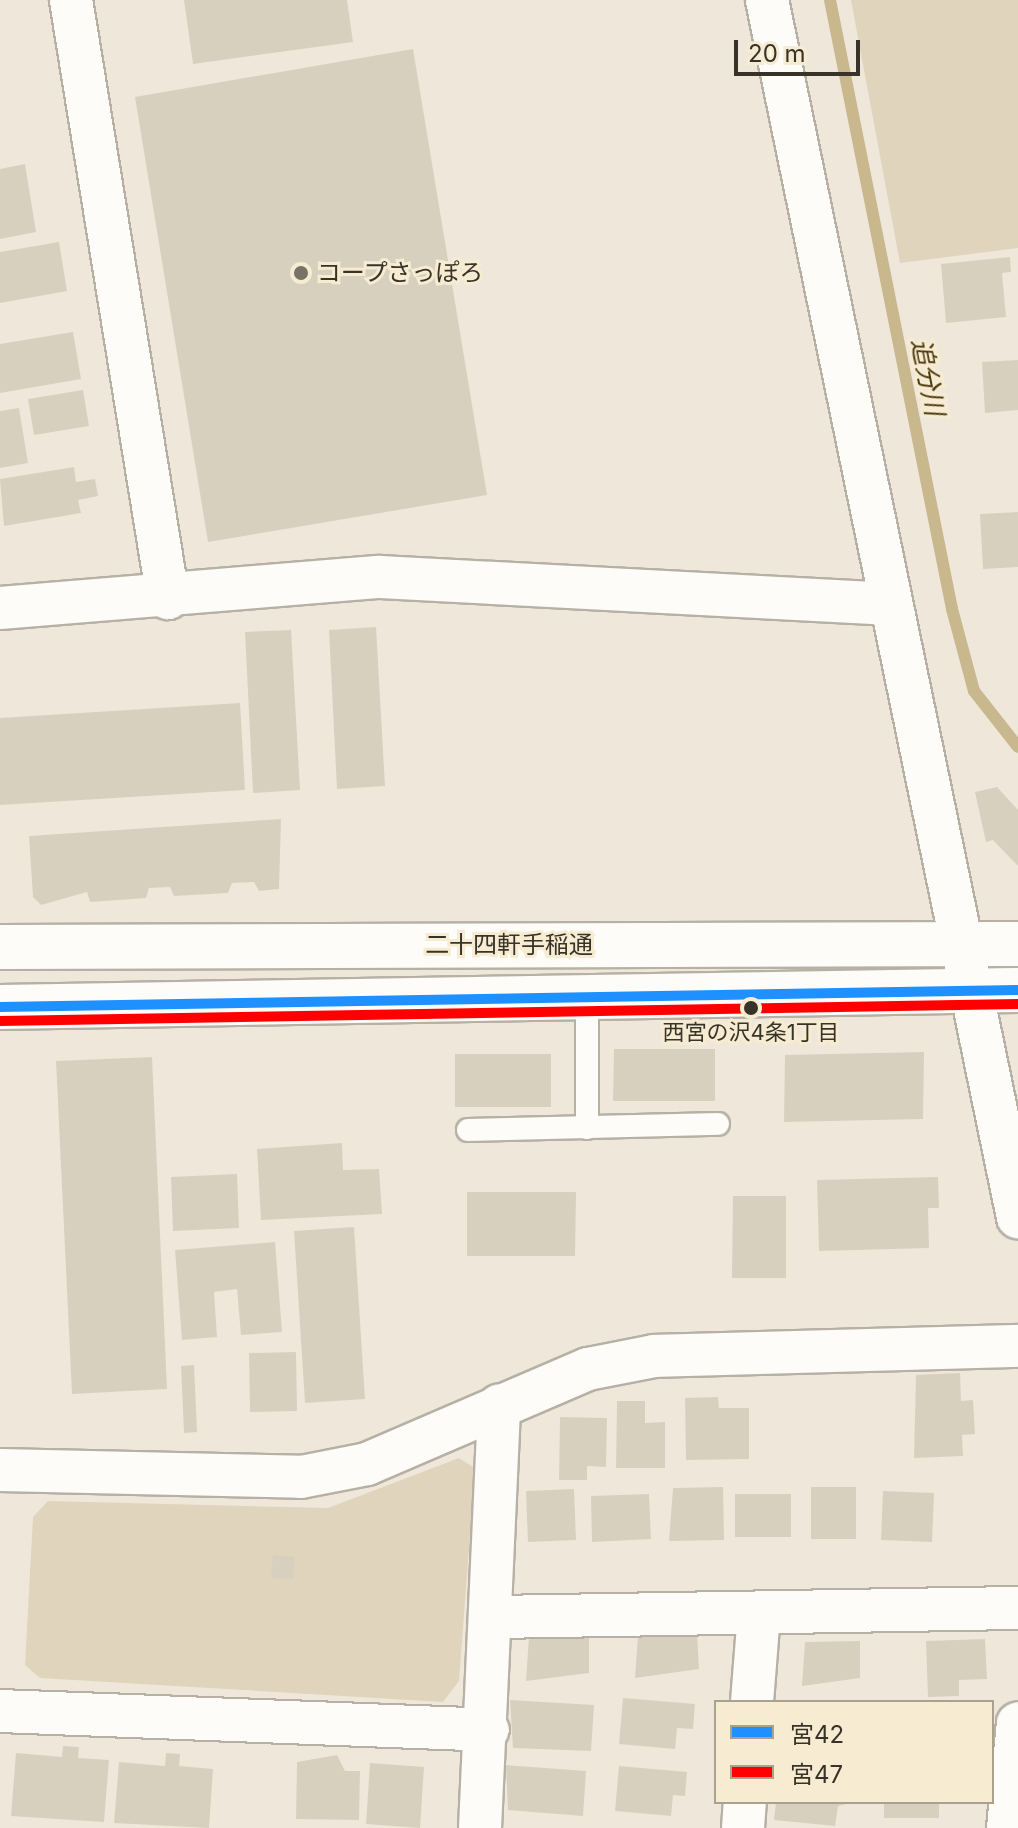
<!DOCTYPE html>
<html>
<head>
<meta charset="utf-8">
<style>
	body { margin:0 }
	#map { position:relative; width:1018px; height:1828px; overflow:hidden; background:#efe8da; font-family:Inter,"Noto Sans JP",sans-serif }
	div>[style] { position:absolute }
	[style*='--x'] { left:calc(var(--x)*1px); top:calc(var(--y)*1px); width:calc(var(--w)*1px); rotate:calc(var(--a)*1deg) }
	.green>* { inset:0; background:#e0d4bc }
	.stream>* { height:12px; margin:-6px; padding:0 6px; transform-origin:6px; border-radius:6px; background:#c9b78e }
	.building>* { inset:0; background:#d8d0bf }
	.roads { filter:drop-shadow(2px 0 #b6b0a5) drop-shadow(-2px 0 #b6b0a5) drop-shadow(0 2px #b6b0a5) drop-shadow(0 -2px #b6b0a5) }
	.lane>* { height:22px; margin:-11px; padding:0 11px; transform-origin:11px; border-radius:11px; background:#fdfcf9 }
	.street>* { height:42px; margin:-21px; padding:0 21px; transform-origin:21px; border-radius:21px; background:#fdfcf9 }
	.secondary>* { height:44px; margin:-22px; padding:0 22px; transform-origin:22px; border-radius:22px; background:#fdfcf9 }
	.bus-1>* { height:10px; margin:-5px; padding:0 5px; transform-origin:5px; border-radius:5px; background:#1e90ff }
	.bus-2>* { height:10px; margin:-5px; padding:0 5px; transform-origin:5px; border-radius:5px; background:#f00 }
	.dots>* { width:22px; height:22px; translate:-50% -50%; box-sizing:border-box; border:4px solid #f7ecd2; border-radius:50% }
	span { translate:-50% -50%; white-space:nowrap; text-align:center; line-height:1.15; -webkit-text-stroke:6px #f7ecd2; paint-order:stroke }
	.bus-label { font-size:22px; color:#383329 }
	.poi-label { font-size:24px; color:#383329 }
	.left { translate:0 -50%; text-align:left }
	.street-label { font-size:24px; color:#383329 }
	.water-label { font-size:26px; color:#4a390e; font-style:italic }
	.legend { position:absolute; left:714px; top:1700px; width:280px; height:104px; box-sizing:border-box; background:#f7ecd2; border:2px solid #aba28e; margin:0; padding:10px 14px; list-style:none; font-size:24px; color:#383329 }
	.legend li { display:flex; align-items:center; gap:16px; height:40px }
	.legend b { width:40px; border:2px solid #aba28e }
	.scale { position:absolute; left:734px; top:40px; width:126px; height:36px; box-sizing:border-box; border:4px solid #383329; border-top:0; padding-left:10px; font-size:24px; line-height:28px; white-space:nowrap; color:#383329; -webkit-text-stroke:6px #f7ecd2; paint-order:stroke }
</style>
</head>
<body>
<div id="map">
	<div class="green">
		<div style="clip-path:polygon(851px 0,1018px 0,1018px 248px,900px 263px)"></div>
		<div style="clip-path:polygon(459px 1458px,475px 1468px,459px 1681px,443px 1702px,40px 1678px,25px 1665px,33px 1517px,48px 1501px,328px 1508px)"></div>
	</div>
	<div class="stream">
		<div style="--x:830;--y:0;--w:621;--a:78.67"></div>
		<div style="--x:952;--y:609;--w:85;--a:75"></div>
		<div style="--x:974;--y:691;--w:71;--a:51.8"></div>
	</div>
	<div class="building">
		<div style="clip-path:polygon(184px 0,347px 0,353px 42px,193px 64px)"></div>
		<div style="clip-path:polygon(413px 49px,487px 495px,208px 542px,135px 97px)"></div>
		<div style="clip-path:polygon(25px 164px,36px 232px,0 239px,0 169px)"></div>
		<div style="clip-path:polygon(59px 242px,67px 291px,0 303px,0 252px)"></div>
		<div style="clip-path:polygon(1010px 257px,1011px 272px,1002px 273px,1006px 317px,946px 323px,941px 264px)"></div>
		<div style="clip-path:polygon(73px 332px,81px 379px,0 393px,0 344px)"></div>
		<div style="clip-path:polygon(1018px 360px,1018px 410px,985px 413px,982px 362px)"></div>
		<div style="clip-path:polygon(83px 390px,89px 426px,34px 435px,28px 399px)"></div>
		<div style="clip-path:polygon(19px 408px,28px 463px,0 468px,0 411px)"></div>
		<div style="clip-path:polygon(74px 467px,76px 482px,95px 479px,98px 496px,78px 500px,81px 513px,4px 526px,0 479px)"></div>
		<div style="clip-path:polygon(1018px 512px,1018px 567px,983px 569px,980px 514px)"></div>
		<div style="clip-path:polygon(376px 627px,385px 786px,337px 789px,329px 630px)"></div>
		<div style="clip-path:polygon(291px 630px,300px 790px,253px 793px,245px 632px)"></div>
		<div style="clip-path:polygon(240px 703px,245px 790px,0 805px,0 718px)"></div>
		<div style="clip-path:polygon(997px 787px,1018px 810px,1018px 866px,993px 840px,986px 842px,975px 792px)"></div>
		<div style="clip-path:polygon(281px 819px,279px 889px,259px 891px,254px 882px,232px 883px,228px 893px,174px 896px,170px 887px,149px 888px,146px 898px,90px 902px,87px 892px,41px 905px,33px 897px,29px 836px)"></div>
		<div style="clip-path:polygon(614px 1049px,715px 1049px,715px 1101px,613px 1101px)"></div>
		<div style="clip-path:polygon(924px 1052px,923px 1119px,784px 1122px,785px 1055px)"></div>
		<div style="clip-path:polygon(455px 1054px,551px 1054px,551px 1107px,455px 1107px)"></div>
		<div style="clip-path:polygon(152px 1057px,167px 1389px,72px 1394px,56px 1061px)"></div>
		<div style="clip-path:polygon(342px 1143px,343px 1170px,379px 1169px,382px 1214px,261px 1220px,257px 1149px)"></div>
		<div style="clip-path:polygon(237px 1174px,239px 1228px,173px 1231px,171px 1177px)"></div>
		<div style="clip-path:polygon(938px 1177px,939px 1208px,928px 1208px,929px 1248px,819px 1251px,817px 1180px)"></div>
		<div style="clip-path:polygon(467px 1192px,576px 1192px,575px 1256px,467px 1256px)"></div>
		<div style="clip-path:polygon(733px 1196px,786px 1196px,786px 1278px,732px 1278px)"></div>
		<div style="clip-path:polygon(354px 1227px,365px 1399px,305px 1403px,294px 1231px)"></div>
		<div style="clip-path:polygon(275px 1242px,282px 1332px,241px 1335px,237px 1289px,214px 1292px,217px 1337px,182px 1340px,175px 1250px)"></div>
		<div style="clip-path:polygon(296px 1352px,297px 1411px,250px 1412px,249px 1353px)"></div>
		<div style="clip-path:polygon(194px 1365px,197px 1432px,184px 1433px,181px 1366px)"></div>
		<div style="clip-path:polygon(960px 1373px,961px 1401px,973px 1400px,975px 1434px,962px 1435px,963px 1456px,914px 1458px,916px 1375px)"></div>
		<div style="clip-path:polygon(718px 1397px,719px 1408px,749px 1408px,749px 1459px,686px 1460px,685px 1398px)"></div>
		<div style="clip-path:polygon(617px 1401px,645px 1401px,645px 1423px,665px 1422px,665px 1468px,616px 1468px)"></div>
		<div style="clip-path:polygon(560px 1417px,607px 1418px,606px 1467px,587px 1466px,587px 1480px,559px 1480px)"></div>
		<div style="clip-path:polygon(723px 1487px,724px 1540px,669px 1541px,673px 1488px)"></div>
		<div style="clip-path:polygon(811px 1487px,856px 1487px,856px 1539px,811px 1539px)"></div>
		<div style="clip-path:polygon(574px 1489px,576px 1540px,528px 1542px,526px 1491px)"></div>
		<div style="clip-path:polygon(883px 1491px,934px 1493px,932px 1542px,881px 1540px)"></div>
		<div style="clip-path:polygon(649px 1494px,651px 1539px,592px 1542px,591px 1496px)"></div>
		<div style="clip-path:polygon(735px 1494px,791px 1494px,791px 1537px,735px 1537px)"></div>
		<div style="clip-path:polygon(273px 1555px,295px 1557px,293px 1579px,271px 1578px)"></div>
		<div style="clip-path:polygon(697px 1632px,699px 1669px,635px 1678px,638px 1636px)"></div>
		<div style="clip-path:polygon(529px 1636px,589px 1636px,589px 1673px,526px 1681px)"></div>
		<div style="clip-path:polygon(985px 1639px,987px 1679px,959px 1680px,959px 1696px,928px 1697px,926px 1641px)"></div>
		<div style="clip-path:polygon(860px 1641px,860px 1678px,802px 1686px,805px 1642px)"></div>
		<div style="clip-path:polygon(623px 1698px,695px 1704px,693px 1729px,677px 1728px,675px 1749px,619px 1744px)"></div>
		<div style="clip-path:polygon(510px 1700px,594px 1705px,591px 1751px,513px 1748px)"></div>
		<div style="clip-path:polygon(63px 1746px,79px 1747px,78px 1758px,109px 1760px,104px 1822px,11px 1816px,16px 1753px,62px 1757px)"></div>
		<div style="clip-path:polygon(166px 1753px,180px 1754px,179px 1766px,213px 1769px,209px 1828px,114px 1823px,119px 1762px,165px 1766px)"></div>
		<div style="clip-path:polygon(337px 1755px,345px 1771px,360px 1771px,359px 1820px,296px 1819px,297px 1762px)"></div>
		<div style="clip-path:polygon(370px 1763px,424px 1767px,420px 1828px,366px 1824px)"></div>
		<div style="clip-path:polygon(506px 1765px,586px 1771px,583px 1816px,508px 1810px)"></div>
		<div style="clip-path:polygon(619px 1766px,687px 1772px,685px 1796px,673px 1795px,671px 1816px,615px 1811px)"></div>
		<div style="clip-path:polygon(776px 1802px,855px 1802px,838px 1806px,835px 1826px,774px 1820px)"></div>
		<div style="clip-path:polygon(884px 1802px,939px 1802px,939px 1818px,884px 1818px)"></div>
	</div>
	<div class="roads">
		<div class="lane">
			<div style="--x:587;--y:1128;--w:131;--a:-90"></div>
			<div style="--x:468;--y:1130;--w:250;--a:-1.4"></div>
		</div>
		<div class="street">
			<div style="--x:71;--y:0;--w:606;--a:80.79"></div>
			<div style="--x:767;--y:0;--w:1243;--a:78.35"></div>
			<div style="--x:0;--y:608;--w:381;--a:-4.7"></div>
			<div style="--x:380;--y:577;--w:512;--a:3.02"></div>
			<div style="--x:0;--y:1470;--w:301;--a:1.3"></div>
			<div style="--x:301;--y:1477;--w:67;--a:-11.1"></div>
			<div style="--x:367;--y:1464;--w:241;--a:-23.3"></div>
			<div style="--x:588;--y:1369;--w:67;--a:-11.1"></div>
			<div style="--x:654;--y:1356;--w:364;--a:-1.6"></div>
			<div style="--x:495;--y:1617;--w:523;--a:-0.99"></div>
			<div style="--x:752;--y:1702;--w:89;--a:-85.5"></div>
			<div style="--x:0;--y:1711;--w:488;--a:2.2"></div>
			<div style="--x:480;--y:1828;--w:423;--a:-87.4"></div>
			<div style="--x:743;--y:1828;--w:26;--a:-86"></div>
			<div style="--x:1008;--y:1828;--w:105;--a:-84.6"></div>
		</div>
		<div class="secondary">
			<div style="--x:0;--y:947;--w:1018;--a:-0.17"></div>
			<div style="--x:0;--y:1007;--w:1018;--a:-0.96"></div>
		</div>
	</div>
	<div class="bus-1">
		<div style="--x:0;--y:1007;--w:1018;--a:-0.96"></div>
	</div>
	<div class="bus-2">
		<div style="--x:0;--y:1021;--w:1018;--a:-0.96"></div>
	</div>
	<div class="dots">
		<div style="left:301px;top:273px;background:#787267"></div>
		<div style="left:751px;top:1008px;background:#383329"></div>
	</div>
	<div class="bus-label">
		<span style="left:751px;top:1033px">西宮の沢4条1丁目</span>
	</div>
	<div class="poi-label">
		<span class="left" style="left:317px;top:273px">コープさっぽろ</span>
	</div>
	<div class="street-label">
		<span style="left:509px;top:945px">二十四軒手稲通</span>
	</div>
	<div class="water-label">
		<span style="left:928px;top:377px;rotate:79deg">追分川</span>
	</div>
	<ul class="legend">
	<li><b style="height:10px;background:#1e90ff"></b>宮42</li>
	<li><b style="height:10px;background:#f00"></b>宮47</li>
	</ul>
	<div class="scale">20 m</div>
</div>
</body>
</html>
